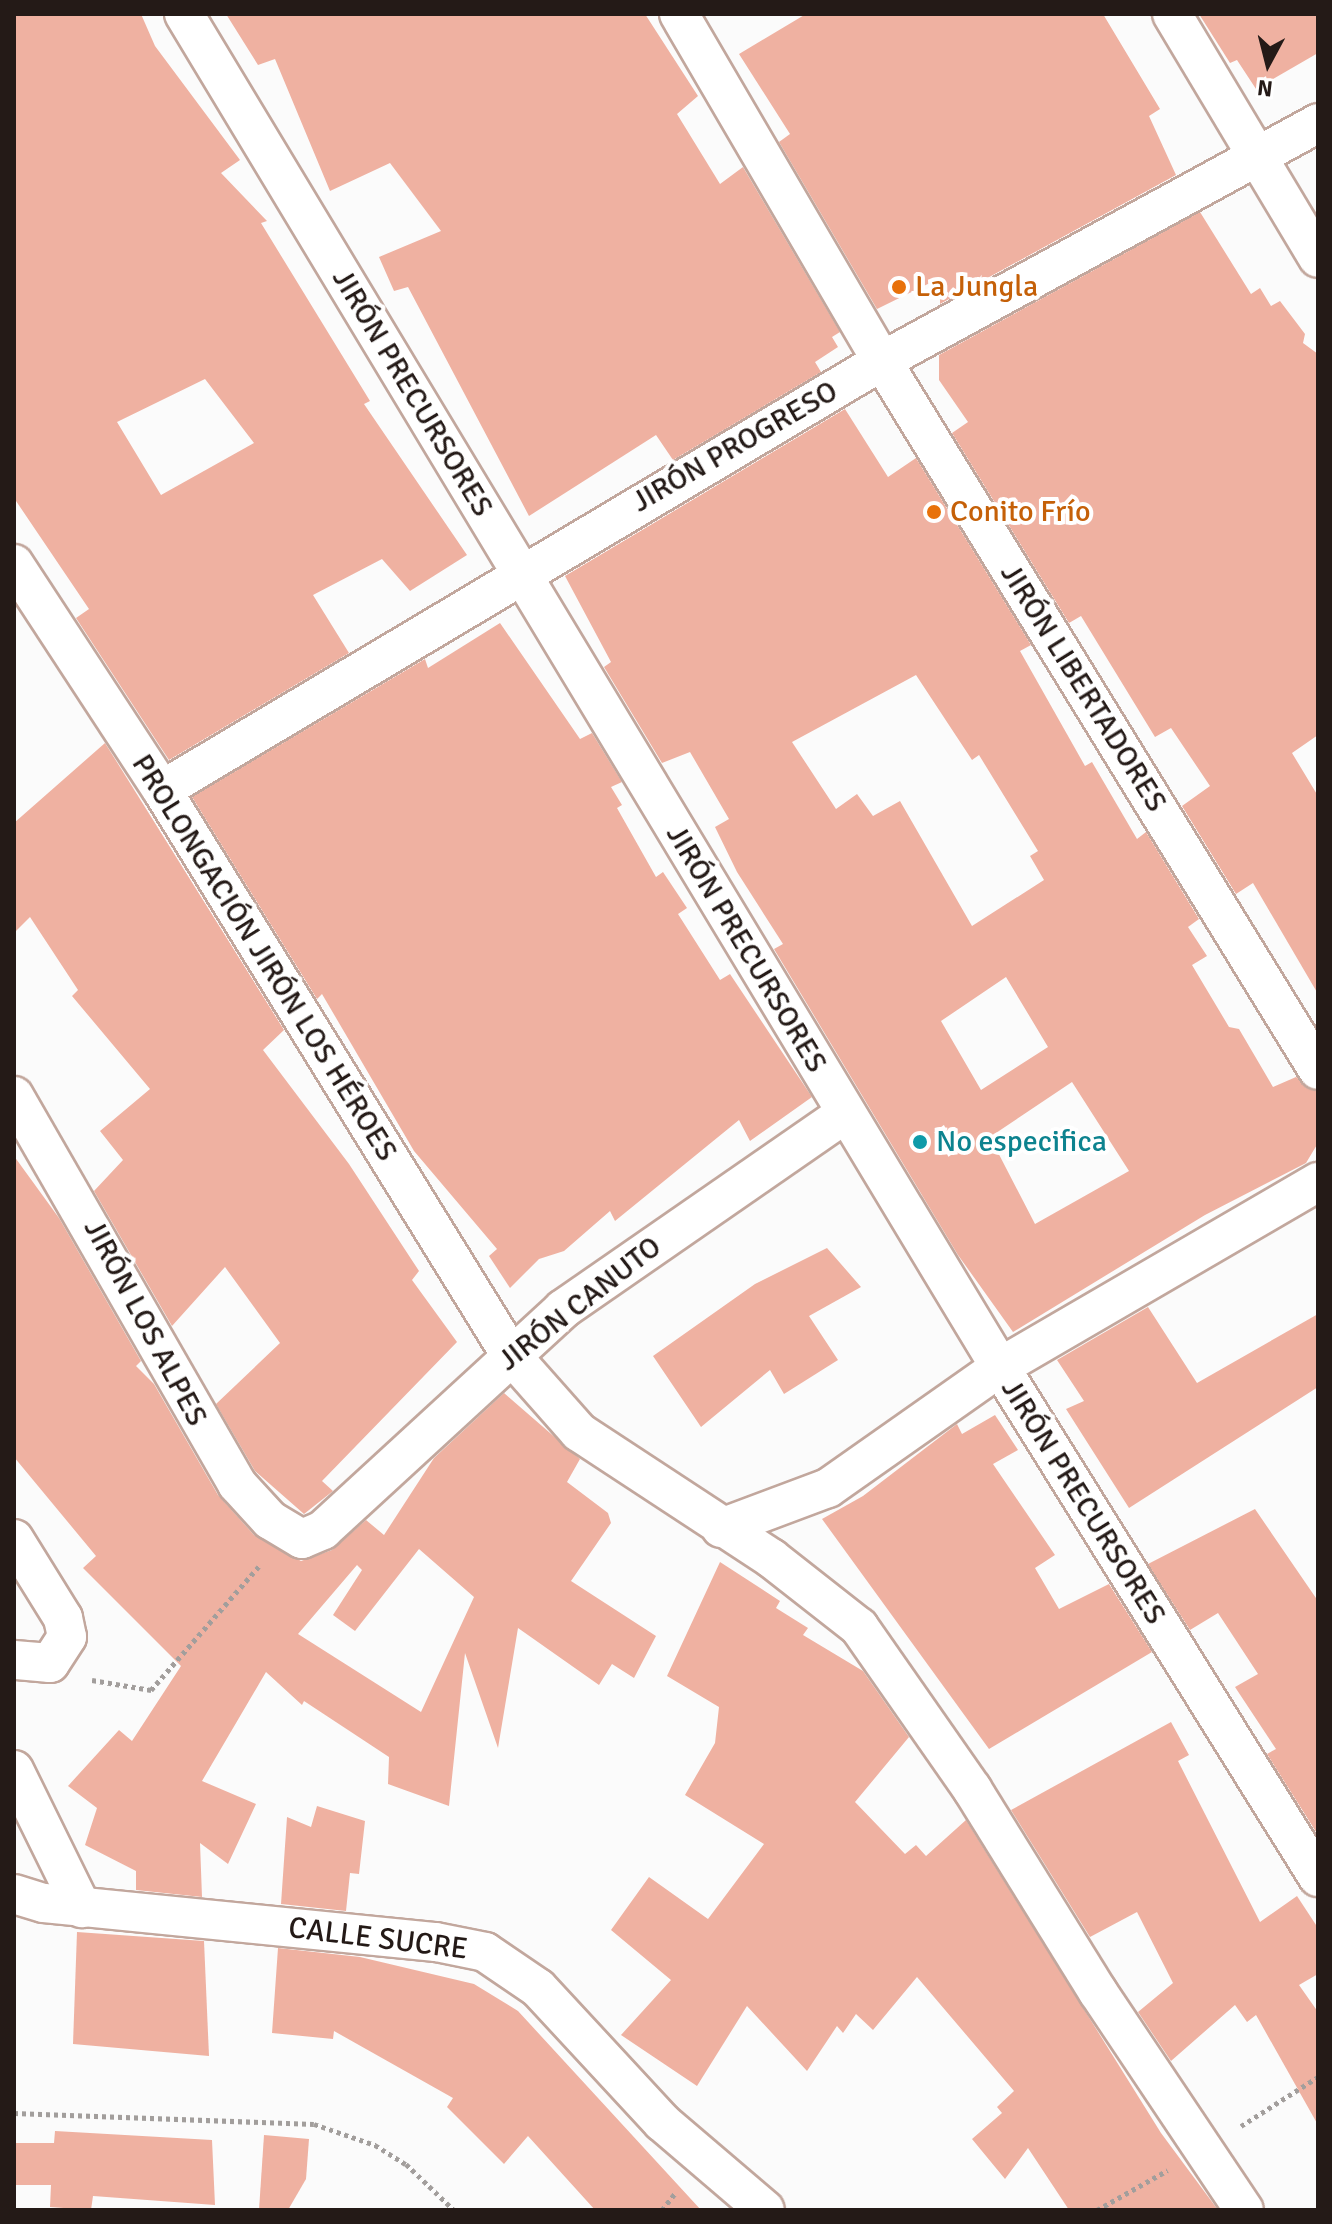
<!DOCTYPE html>
<html>
<head>
<meta charset="utf-8">
<style>
	body { margin:0 }
	#map { position:relative; width:1332px; height:2224px; overflow:hidden; background:#fbfbfb; font-family:Signika,sans-serif }
	div>[style] { position:absolute }
	[style*='--x'] { left:calc(var(--x)*1px); top:calc(var(--y)*1px); width:calc(var(--w)*1px); rotate:calc(var(--a)*1deg) }
	.building>* { inset:0; background:#efb1a1 }
	.path>* { height:5px; margin-top:-2.5px; transform-origin:0; background:repeating-linear-gradient(90deg,#a29e9c 0 4px,transparent 0 8px) }
	.roads { filter:drop-shadow(2px 0 #c2a79d) drop-shadow(-2px 0 #c2a79d) drop-shadow(0 2px #c2a79d) drop-shadow(0 -2px #c2a79d) }
	.minor>* { height:38px; margin:-19px; padding:0 19px; transform-origin:19px; border-radius:19px; background:#fff }
	.dots>* { width:22px; height:22px; translate:-50% -50%; box-sizing:border-box; border:4px solid #fff; border-radius:50% }
	span { translate:-50% -50%; white-space:nowrap; text-align:center; line-height:1.15; -webkit-text-stroke:8px #fff; paint-order:stroke }
	.food-label { font-size:30px; color:#c56008 }
	.left { translate:0 -50%; text-align:left }
	.street-label { font-size:30px; color:#241a17 }
	.culture-label { font-size:30px; color:#0d838f }
	.frame { position:absolute; inset:0; border:16px solid #241a17; pointer-events:none }
	.north { position:absolute; left:1228px; top:24px; width:80px; height:80px; -webkit-text-stroke:6px #fff; paint-order:stroke; rotate:187deg; font-size:22px; font-weight:700; line-height:32px; text-align:center; color:#241a17 }
	.north::after { content:''; display:block; margin:auto; width:28px; height:36px; background:#241a17; clip-path:polygon(50% 0,100% 100%,50% 72%,0 100%) }
</style>
</head>
<body>
<div id="map">
	<div class="building">
		<div style="clip-path:polygon(evenodd,14px 14px,141px 14px,155px 46px,240px 160px,221px 173px,267px 221px,261px 223px,370px 401px,364px 404px,467px 555px,410px 591px,382px 559px,313px 595px,349px 653px,169px 760px,76px 618px,89px 609px,14px 498px,14px 14px,205px 379px,254px 443px,161px 495px,117px 422px,205px 379px)"></div>
		<div style="clip-path:polygon(226px 14px,645px 14px,698px 96px,677px 114px,720px 184px,743px 167px,840px 332px,832px 337px,838px 347px,815px 362px,821px 372px,673px 460px,656px 435px,529px 516px,408px 287px,394px 291px,379px 257px,441px 231px,390px 163px,330px 191px,275px 59px,258px 65px)"></div>
		<div style="clip-path:polygon(806px 14px,1103px 14px,1160px 109px,1149px 116px,1176px 175px,940px 304px,940px 278px,877px 309px,779px 142px,790px 134px,739px 54px)"></div>
		<div style="clip-path:polygon(1199px 14px,1318px 14px,1318px 53px,1256px 89px,1237px 60px,1230px 63px)"></div>
		<div style="clip-path:polygon(1200px 212px,1251px 294px,1260px 288px,1271px 306px,1280px 301px,1305px 334px,1303px 343px,1318px 354px,1318px 735px,1292px 753px,1318px 796px,1318px 994px,1253px 883px,1236px 894px,1182px 806px,1210px 786px,1171px 728px,1155px 737px,1081px 616px,1069px 623px,952px 433px,968px 422px,939px 380px,939px 355px)"></div>
		<div style="clip-path:polygon(evenodd,845px 409px,888px 477px,916px 458px,1031px 645px,1020px 651px,1085px 766px,1092px 762px,1137px 839px,1146px 832px,1199px 919px,1188px 927px,1207px 956px,1192px 965px,1229px 1027px,1239px 1029px,1273px 1087px,1296px 1077px,1318px 1092px,1318px 1143px,1306px 1163px,1205px 1215px,1013px 1332px,958px 1255px,774px 949px,783px 944px,737px 872px,715px 827px,729px 819px,690px 752px,662px 763px,604px 667px,611px 662px,565px 576px,845px 409px,916px 675px,972px 760px,979px 755px,1038px 851px,1030px 856px,1044px 880px,972px 926px,900px 801px,873px 816px,857px 794px,836px 809px,792px 742px,916px 675px,845px 409px,1006px 977px,1048px 1047px,981px 1090px,941px 1021px,1006px 977px,845px 409px,1072px 1082px,1129px 1171px,1035px 1224px,990px 1137px,1072px 1082px)"></div>
		<div style="clip-path:polygon(500px 623px,580px 739px,592px 733px,622px 782px,611px 787px,622px 805px,617px 808px,656px 877px,663px 872px,687px 908px,678px 914px,720px 980px,730px 974px,812px 1097px,750px 1141px,739px 1120px,615px 1221px,610px 1211px,564px 1251px,539px 1259px,510px 1288px,489px 1256px,497px 1249px,414px 1151px,322px 994px,317px 999px,192px 797px,425px 659px,428px 668px)"></div>
		<div style="clip-path:polygon(105px 743px,284px 1030px,263px 1050px,349px 1164px,419px 1271px,412px 1280px,457px 1342px,322px 1481px,333px 1491px,304px 1514px,255px 1471px,216px 1404px,280px 1343px,225px 1267px,172px 1326px,94px 1191px,123px 1160px,100px 1131px,150px 1089px,72px 996px,78px 990px,30px 917px,14px 933px,14px 823px)"></div>
		<div style="clip-path:polygon(evenodd,14px 1156px,59px 1218px,141px 1361px,136px 1366px,154px 1384px,218px 1495px,254px 1535px,301px 1561px,332px 1550px,366px 1520px,384px 1535px,434px 1458px,504px 1393px,580px 1459px,567px 1482px,608px 1513px,611px 1523px,571px 1581px,656px 1636px,634px 1678px,612px 1664px,599px 1685px,518px 1628px,498px 1748px,465px 1653px,449px 1806px,388px 1784px,389px 1757px,304px 1701px,302px 1705px,266px 1672px,202px 1781px,256px 1804px,228px 1864px,200px 1843px,202px 1897px,136px 1890px,136px 1871px,85px 1845px,97px 1808px,68px 1786px,119px 1730px,132px 1741px,181px 1666px,83px 1568px,96px 1556px,14px 1457px,14px 1156px,419px 1549px,474px 1597px,421px 1712px,298px 1634px,357px 1565px,362px 1570px,333px 1615px,355px 1631px,419px 1549px)"></div>
		<div style="clip-path:polygon(827px 1248px,861px 1287px,809px 1316px,838px 1360px,784px 1394px,770px 1370px,701px 1427px,653px 1356px,755px 1284px)"></div>
		<div style="clip-path:polygon(1148px 1307px,1197px 1383px,1318px 1314px,1318px 1387px,1129px 1508px,1066px 1409px,1084px 1401px,1057px 1360px)"></div>
		<div style="clip-path:polygon(995px 1415px,1018px 1450px,993px 1464px,1055px 1555px,1035px 1568px,1059px 1609px,1109px 1584px,1152px 1652px,989px 1749px,822px 1519px,863px 1496px,957px 1424px,962px 1434px)"></div>
		<div style="clip-path:polygon(1255px 1509px,1318px 1601px,1318px 1835px,1267px 1754px,1276px 1749px,1235px 1687px,1258px 1674px,1218px 1613px,1190px 1630px,1148px 1564px)"></div>
		<div style="clip-path:polygon(720px 1562px,780px 1601px,776px 1608px,808px 1628px,803px 1635px,863px 1671px,909px 1737px,855px 1802px,905px 1854px,916px 1845px,926px 1856px,966px 1820px,1161px 2133px,1218px 2210px,1069px 2210px,1028px 2148px,1005px 2179px,972px 2139px,1002px 2113px,997px 2107px,1014px 2091px,917px 1977px,873px 2030px,856px 2014px,843px 2033px,837px 2026px,807px 2071px,747px 2006px,697px 2086px,621px 2035px,671px 1980px,611px 1930px,649px 1877px,708px 1919px,764px 1844px,685px 1795px,715px 1743px,719px 1707px,667px 1676px)"></div>
		<div style="clip-path:polygon(1171px 1722px,1189px 1755px,1178px 1761px,1260px 1922px,1297px 1896px,1318px 1928px,1318px 1974px,1299px 1985px,1318px 2012px,1318px 2125px,1256px 2015px,1247px 2022px,1235px 2005px,1171px 2061px,1138px 2012px,1173px 1983px,1137px 1912px,1090px 1937px,1011px 1810px)"></div>
		<div style="clip-path:polygon(317px 1806px,365px 1821px,359px 1874px,350px 1873px,346px 1911px,281px 1904px,287px 1817px,311px 1827px)"></div>
		<div style="clip-path:polygon(77px 1932px,204px 1941px,209px 2056px,73px 2044px)"></div>
		<div style="clip-path:polygon(278px 1948px,360px 1957px,474px 1984px,518px 2011px,701px 2210px,595px 2210px,528px 2136px,504px 2164px,447px 2107px,453px 2098px,334px 2031px,333px 2039px,272px 2033px)"></div>
		<div style="clip-path:polygon(55px 2131px,212px 2140px,215px 2205px,93px 2196px,91px 2210px,50px 2207px,51px 2185px,14px 2185px,14px 2143px,54px 2143px)"></div>
		<div style="clip-path:polygon(264px 2135px,309px 2139px,306px 2179px,288px 2210px,259px 2210px)"></div>
	</div>
	<div class="path">
		<div style="--x:92;--y:1680;--w:60;--a:9.6"></div>
		<div style="--x:151;--y:1690;--w:164;--a:-48.9"></div>
		<div style="--x:14;--y:2113;--w:300;--a:2.1"></div>
		<div style="--x:314;--y:2124;--w:65;--a:19"></div>
		<div style="--x:375;--y:2145;--w:36;--a:32"></div>
		<div style="--x:406;--y:2164;--w:66;--a:43.8"></div>
		<div style="--x:1241;--y:2126;--w:91;--a:-32.5"></div>
		<div style="--x:662;--y:2210;--w:23;--a:-52"></div>
		<div style="--x:1097;--y:2210;--w:81;--a:-29.4"></div>
	</div>
	<div class="roads">
		<div class="minor">
			<div style="--x:184;--y:14;--w:1580;--a:58.91"></div>
			<div style="--x:1000;--y:1367;--w:601;--a:58.06"></div>
			<div style="--x:679;--y:14;--w:402;--a:59.7"></div>
			<div style="--x:882;--y:361;--w:832;--a:58.41"></div>
			<div style="--x:1172;--y:14;--w:284;--a:59.1"></div>
			<div style="--x:14;--y:564;--w:270;--a:56.8"></div>
			<div style="--x:162;--y:790;--w:663;--a:58.32"></div>
			<div style="--x:510;--y:1354;--w:104;--a:48.5"></div>
			<div style="--x:579;--y:1432;--w:230;--a:33.3"></div>
			<div style="--x:771;--y:1558;--w:112;--a:38.1"></div>
			<div style="--x:859;--y:1627;--w:198;--a:55.1"></div>
			<div style="--x:972;--y:1789;--w:239;--a:58.2"></div>
			<div style="--x:1098;--y:1992;--w:262;--a:56.2"></div>
			<div style="--x:162;--y:790;--w:838;--a:-30.79"></div>
			<div style="--x:882;--y:361;--w:497;--a:-28.6"></div>
			<div style="--x:14;--y:1096;--w:448;--a:60.1"></div>
			<div style="--x:237;--y:1484;--w:49;--a:47.5"></div>
			<div style="--x:270;--y:1520;--w:37;--a:31"></div>
			<div style="--x:302;--y:1539;--w:23;--a:-23"></div>
			<div style="--x:323;--y:1530;--w:326;--a:-42.6"></div>
			<div style="--x:563;--y:1309;--w:344;--a:-34.7"></div>
			<div style="--x:721;--y:1528;--w:114;--a:-20.5"></div>
			<div style="--x:828;--y:1488;--w:210;--a:-35.1"></div>
			<div style="--x:1000;--y:1367;--w:368;--a:-30.2"></div>
			<div style="--x:14;--y:1539;--w:93;--a:58.2"></div>
			<div style="--x:63;--y:1618;--w:19;--a:78"></div>
			<div style="--x:67;--y:1637;--w:31;--a:123"></div>
			<div style="--x:50;--y:1663;--w:36;--a:-175"></div>
			<div style="--x:14;--y:1770;--w:154;--a:63.8"></div>
			<div style="--x:14;--y:1894;--w:31;--a:17"></div>
			<div style="--x:44;--y:1903;--w:394;--a:5.7"></div>
			<div style="--x:436;--y:1942;--w:50;--a:11.5"></div>
			<div style="--x:485;--y:1952;--w:64;--a:34.2"></div>
			<div style="--x:538;--y:1988;--w:183;--a:47.2"></div>
			<div style="--x:662;--y:2122;--w:135;--a:40.5"></div>
		</div>
	</div>
	<div class="dots">
		<div style="left:899px;top:287px;background:#e8710a"></div>
		<div style="left:934px;top:512px;background:#e8710a"></div>
		<div style="left:920px;top:1142px;background:#0f9aa8"></div>
	</div>
	<div class="food-label">
		<span class="left" style="left:915px;top:287px">La Jungla</span>
		<span class="left" style="left:950px;top:512px">Conito Frío</span>
	</div>
	<div class="street-label">
		<span style="left:412px;top:393px;rotate:59deg">JIRÓN PRECURSORES</span>
		<span style="left:735px;top:447px;rotate:-30deg">JIRÓN PROGRESO</span>
		<span style="left:1083px;top:688px;rotate:58deg">JIRÓN LIBERTADORES</span>
		<span style="left:746px;top:949px;rotate:59deg">JIRÓN PRECURSORES</span>
		<span style="left:264px;top:958px;rotate:58deg">PROLONGACIÓN JIRÓN LOS HÉROES</span>
		<span style="left:580px;top:1304px;rotate:-38deg">JIRÓN CANUTO</span>
		<span style="left:145px;top:1323px;rotate:62deg">JIRÓN LOS ALPES</span>
		<span style="left:1083px;top:1502px;rotate:58deg">JIRÓN PRECURSORES</span>
		<span style="left:378px;top:1939px;rotate:7deg">CALLE SUCRE</span>
	</div>
	<div class="culture-label">
		<span class="left" style="left:936px;top:1142px">No especifica</span>
	</div>
	<div class="frame"></div>
	<div class="north">N</div>
</div>
</body>
</html>
